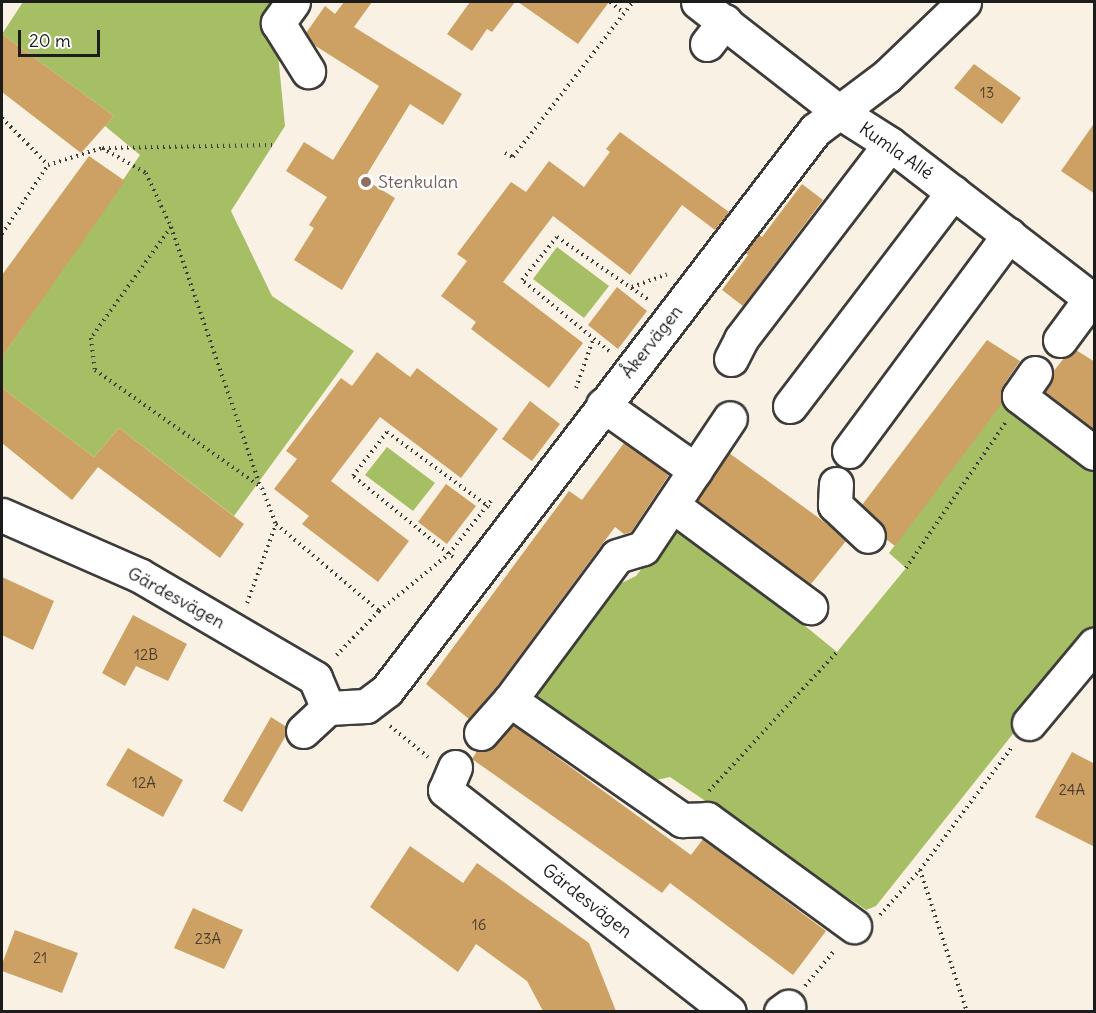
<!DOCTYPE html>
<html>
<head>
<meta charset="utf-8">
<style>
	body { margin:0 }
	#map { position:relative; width:1096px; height:1013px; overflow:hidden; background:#f9f1e3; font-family:Delius,sans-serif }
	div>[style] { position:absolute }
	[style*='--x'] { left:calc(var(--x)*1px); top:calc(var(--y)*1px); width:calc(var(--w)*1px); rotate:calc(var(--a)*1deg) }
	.green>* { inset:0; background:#a6bf65 }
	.building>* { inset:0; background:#cda163 }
	.path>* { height:4px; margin-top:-2px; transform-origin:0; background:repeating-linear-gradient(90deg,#3d3c3a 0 1.5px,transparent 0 6px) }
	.roads { filter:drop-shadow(2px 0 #3d3c3a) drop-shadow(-2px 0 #3d3c3a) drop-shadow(0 2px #3d3c3a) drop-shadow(0 -2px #3d3c3a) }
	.minor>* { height:33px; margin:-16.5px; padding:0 16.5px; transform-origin:16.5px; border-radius:16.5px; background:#fff }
	.dots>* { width:16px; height:16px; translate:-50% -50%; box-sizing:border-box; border:3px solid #fff; border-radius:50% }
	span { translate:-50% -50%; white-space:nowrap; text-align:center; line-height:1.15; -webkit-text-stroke:4.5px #fff; paint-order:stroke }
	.number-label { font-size:15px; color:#483d2e }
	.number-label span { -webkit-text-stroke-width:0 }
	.street-label { font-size:18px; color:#1c1c1c }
	.education-label { font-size:18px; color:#785e54 }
	.left { translate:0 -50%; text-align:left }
	.frame { position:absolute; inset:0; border:3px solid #1c1c1c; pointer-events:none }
	.scale { position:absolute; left:18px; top:30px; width:82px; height:27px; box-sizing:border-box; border:3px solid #1c1c1c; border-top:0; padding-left:8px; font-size:18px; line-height:21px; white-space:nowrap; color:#1c1c1c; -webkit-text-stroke:4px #fff; paint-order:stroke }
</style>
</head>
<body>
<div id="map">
	<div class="green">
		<div style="clip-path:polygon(23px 2px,273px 2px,285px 126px,231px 211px,272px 296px,354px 351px,234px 516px,119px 428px,94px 457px,2px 388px,2px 357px,140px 155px,105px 126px,114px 116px,2px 34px)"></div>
		<div style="clip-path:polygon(557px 247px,609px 286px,584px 318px,533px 279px)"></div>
		<div style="clip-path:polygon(1005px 398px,1094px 465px,1094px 632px,876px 906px,866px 910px,670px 777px,647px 782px,527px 697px,607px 590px,636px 576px,669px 533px,692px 529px,803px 616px,799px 621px,837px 652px,906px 568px,889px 553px)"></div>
		<div style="clip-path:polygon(387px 447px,435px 483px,413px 511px,365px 475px)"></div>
	</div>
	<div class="building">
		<div style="clip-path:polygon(344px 2px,372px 2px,354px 27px,462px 94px,443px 125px,410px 104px,364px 179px,395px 198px,342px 290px,294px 260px,314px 228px,309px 225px,327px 197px,286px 171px,304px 142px,333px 160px,379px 86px,314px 45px,306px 33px,325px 6px,335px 14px)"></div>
		<div style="clip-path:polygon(470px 2px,515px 2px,492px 32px,487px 29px,472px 51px,447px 34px)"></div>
		<div style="clip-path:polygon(518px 2px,609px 2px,578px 44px)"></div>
		<div style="clip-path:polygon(2px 34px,114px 116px,81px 153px,2px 92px)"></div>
		<div style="clip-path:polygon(974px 64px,1021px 98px,1002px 124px,954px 88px)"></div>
		<div style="clip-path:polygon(1095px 122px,1095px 194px,1061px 171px)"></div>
		<div style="clip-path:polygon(620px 132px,729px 212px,715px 230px,682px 205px,630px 275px,553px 216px,503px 282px,583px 343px,549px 388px,471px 329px,476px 322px,441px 296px,467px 261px,457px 254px,511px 182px,526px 192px,549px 161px,584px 187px,610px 152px,606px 149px)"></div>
		<div style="clip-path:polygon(89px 156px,125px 181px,2px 357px,2px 275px)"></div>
		<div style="clip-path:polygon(802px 184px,823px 200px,743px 306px,722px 290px,748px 255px,745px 252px,759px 235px,762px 237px)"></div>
		<div style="clip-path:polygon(617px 287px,647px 311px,618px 349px,588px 325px)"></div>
		<div style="clip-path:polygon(987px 340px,1020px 361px,1003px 386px,1002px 403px,895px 546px,886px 539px,886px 530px,881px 522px,862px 505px)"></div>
		<div style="clip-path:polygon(1076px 350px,1095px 362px,1095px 430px,1045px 392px,1053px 372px,1064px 358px)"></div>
		<div style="clip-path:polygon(377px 352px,410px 377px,417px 368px,498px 429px,461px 478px,380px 417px,331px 481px,409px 541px,378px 582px,302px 524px,309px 516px,274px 489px,297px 459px,286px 451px,341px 378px,352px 386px)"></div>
		<div style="clip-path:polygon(2px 388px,94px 457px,119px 428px,244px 524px,220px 558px,98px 467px,72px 500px,2px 443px)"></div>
		<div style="clip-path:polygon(530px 401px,560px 424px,532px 461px,502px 439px)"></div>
		<div style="clip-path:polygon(624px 443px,669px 475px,631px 532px,624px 534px,615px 527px,495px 689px,469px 719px,426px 684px,569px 491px,582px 500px)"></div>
		<div style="clip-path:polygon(729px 453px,830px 526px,846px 541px,811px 584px,697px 500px)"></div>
		<div style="clip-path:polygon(446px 484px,476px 506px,447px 544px,418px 522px)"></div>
		<div style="clip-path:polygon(2px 577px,54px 601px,33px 650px,2px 635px)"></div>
		<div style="clip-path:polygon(133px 615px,187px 644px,168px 681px,136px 666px,125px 686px,102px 673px)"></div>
		<div style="clip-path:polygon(271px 717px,285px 726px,285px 737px,242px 812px,223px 801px)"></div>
		<div style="clip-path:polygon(513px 725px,691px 855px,703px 839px,826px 931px,793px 975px,670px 883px,662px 893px,472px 759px,477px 751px,486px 751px,495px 746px)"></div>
		<div style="clip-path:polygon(128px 748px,183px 780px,163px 817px,106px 785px)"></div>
		<div style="clip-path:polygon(1072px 752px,1095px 764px,1095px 847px,1035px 817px)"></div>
		<div style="clip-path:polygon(410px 846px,463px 883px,477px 863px,589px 943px,616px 1011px,543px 1011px,527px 981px,476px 944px,458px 972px,370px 907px)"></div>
		<div style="clip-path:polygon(193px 908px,243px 930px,224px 969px,174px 948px)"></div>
		<div style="clip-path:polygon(15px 930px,78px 953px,62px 993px,2px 971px,2px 964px)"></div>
	</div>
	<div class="path">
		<div style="--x:610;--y:2;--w:18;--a:38"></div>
		<div style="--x:2;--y:118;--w:66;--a:45.6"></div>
		<div style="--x:48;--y:165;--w:57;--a:-17.5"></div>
		<div style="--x:102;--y:148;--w:51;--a:29.6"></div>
		<div style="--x:146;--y:173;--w:60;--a:65.2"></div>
		<div style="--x:171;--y:227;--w:137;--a:125.8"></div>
		<div style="--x:91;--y:338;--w:32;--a:83"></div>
		<div style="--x:95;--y:370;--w:204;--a:35.2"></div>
		<div style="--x:262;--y:488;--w:39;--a:69"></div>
		<div style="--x:276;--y:524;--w:135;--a:40.2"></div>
		<div style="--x:379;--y:611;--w:65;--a:133.8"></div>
		<div style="--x:103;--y:148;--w:170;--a:-1"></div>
		<div style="--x:505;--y:153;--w:9;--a:27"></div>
		<div style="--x:513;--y:157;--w:196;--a:-52.3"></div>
		<div style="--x:171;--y:227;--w:276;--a:71"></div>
		<div style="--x:2;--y:234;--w:83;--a:-56.3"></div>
		<div style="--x:632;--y:287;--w:37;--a:-20"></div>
		<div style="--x:609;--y:351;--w:112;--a:-140.8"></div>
		<div style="--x:522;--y:280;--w:55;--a:-50.9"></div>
		<div style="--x:557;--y:237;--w:112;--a:34.4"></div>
		<div style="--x:576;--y:388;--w:51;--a:-70.5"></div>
		<div style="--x:453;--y:557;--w:129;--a:-141"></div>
		<div style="--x:353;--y:476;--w:56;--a:-52.3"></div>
		<div style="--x:387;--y:432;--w:127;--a:36.3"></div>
		<div style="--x:906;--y:568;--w:177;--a:-55.6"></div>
		<div style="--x:247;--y:603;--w:84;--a:-69.8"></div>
		<div style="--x:379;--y:611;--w:90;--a:-39.2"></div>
		<div style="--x:449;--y:554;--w:71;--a:-51.8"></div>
		<div style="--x:390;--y:726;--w:49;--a:39.2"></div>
		<div style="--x:709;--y:791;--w:189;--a:-47.4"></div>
		<div style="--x:920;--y:870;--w:150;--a:71.7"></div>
		<div style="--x:880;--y:915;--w:60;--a:-48.4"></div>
		<div style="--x:920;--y:870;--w:154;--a:-53.2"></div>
		<div style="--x:805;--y:986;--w:47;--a:-50.2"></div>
	</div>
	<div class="roads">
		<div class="minor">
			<div style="--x:293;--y:2;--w:26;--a:126"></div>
			<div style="--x:278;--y:23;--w:57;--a:58"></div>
			<div style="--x:698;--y:2;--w:177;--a:37.9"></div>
			<div style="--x:838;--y:111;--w:62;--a:32.4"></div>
			<div style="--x:890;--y:144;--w:257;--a:37.6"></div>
			<div style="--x:707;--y:44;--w:29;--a:-52"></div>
			<div style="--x:1060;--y:340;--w:52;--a:-53.6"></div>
			<div style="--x:731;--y:359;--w:22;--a:-63"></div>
			<div style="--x:741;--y:339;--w:245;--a:-52.6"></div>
			<div style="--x:1035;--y:373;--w:28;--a:125"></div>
			<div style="--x:1019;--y:396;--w:94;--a:37.2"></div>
			<div style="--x:603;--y:405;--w:113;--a:35.2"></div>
			<div style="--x:790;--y:406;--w:269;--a:-52.7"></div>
			<div style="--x:849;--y:451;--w:269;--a:-53.5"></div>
			<div style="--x:836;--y:484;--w:21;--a:93"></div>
			<div style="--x:835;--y:505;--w:45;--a:43.2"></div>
			<div style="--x:672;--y:505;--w:172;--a:36.5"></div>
			<div style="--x:2;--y:515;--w:150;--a:23.7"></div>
			<div style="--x:139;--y:575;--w:204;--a:30.3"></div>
			<div style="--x:315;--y:678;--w:33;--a:67"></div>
			<div style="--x:510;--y:700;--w:210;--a:34.9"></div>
			<div style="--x:682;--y:820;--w:25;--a:-2"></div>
			<div style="--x:707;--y:819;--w:182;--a:36.1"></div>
			<div style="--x:1029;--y:723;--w:102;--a:-50.2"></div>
			<div style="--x:303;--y:731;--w:34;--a:-43"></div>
			<div style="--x:328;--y:708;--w:38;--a:-3"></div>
			<div style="--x:366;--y:706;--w:26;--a:-37"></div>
			<div style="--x:387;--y:690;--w:705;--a:-52.61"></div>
			<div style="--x:815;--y:130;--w:90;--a:-36.9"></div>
			<div style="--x:887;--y:76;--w:107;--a:-43.9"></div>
			<div style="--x:481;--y:733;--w:44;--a:-48.7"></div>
			<div style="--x:510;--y:700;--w:179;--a:-53.4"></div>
			<div style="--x:617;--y:556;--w:27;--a:-17"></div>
			<div style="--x:643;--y:548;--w:156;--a:-56.2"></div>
			<div style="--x:455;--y:767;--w:25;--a:113"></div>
			<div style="--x:445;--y:790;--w:360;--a:38"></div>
			<div style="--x:781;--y:1012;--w:9;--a:-36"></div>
		</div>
	</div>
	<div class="dots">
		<div style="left:366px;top:182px;background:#8d6e63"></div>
	</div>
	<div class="number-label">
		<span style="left:987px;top:93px">13</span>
		<span style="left:146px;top:655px">12B</span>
		<span style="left:144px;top:783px">12A</span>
		<span style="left:1072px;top:790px">24A</span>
		<span style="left:479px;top:925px">16</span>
		<span style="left:208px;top:939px">23A</span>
		<span style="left:40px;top:958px">21</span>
	</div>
	<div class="street-label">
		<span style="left:896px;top:151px;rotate:35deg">Kumla Allé</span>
		<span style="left:652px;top:342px;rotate:-52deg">Åkervägen</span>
		<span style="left:176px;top:598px;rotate:29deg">Gärdesvägen</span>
		<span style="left:587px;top:901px;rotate:38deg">Gärdesvägen</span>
	</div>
	<div class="education-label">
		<span class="left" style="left:378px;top:182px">Stenkulan</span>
	</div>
	<div class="frame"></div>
	<div class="scale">20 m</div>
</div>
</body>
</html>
